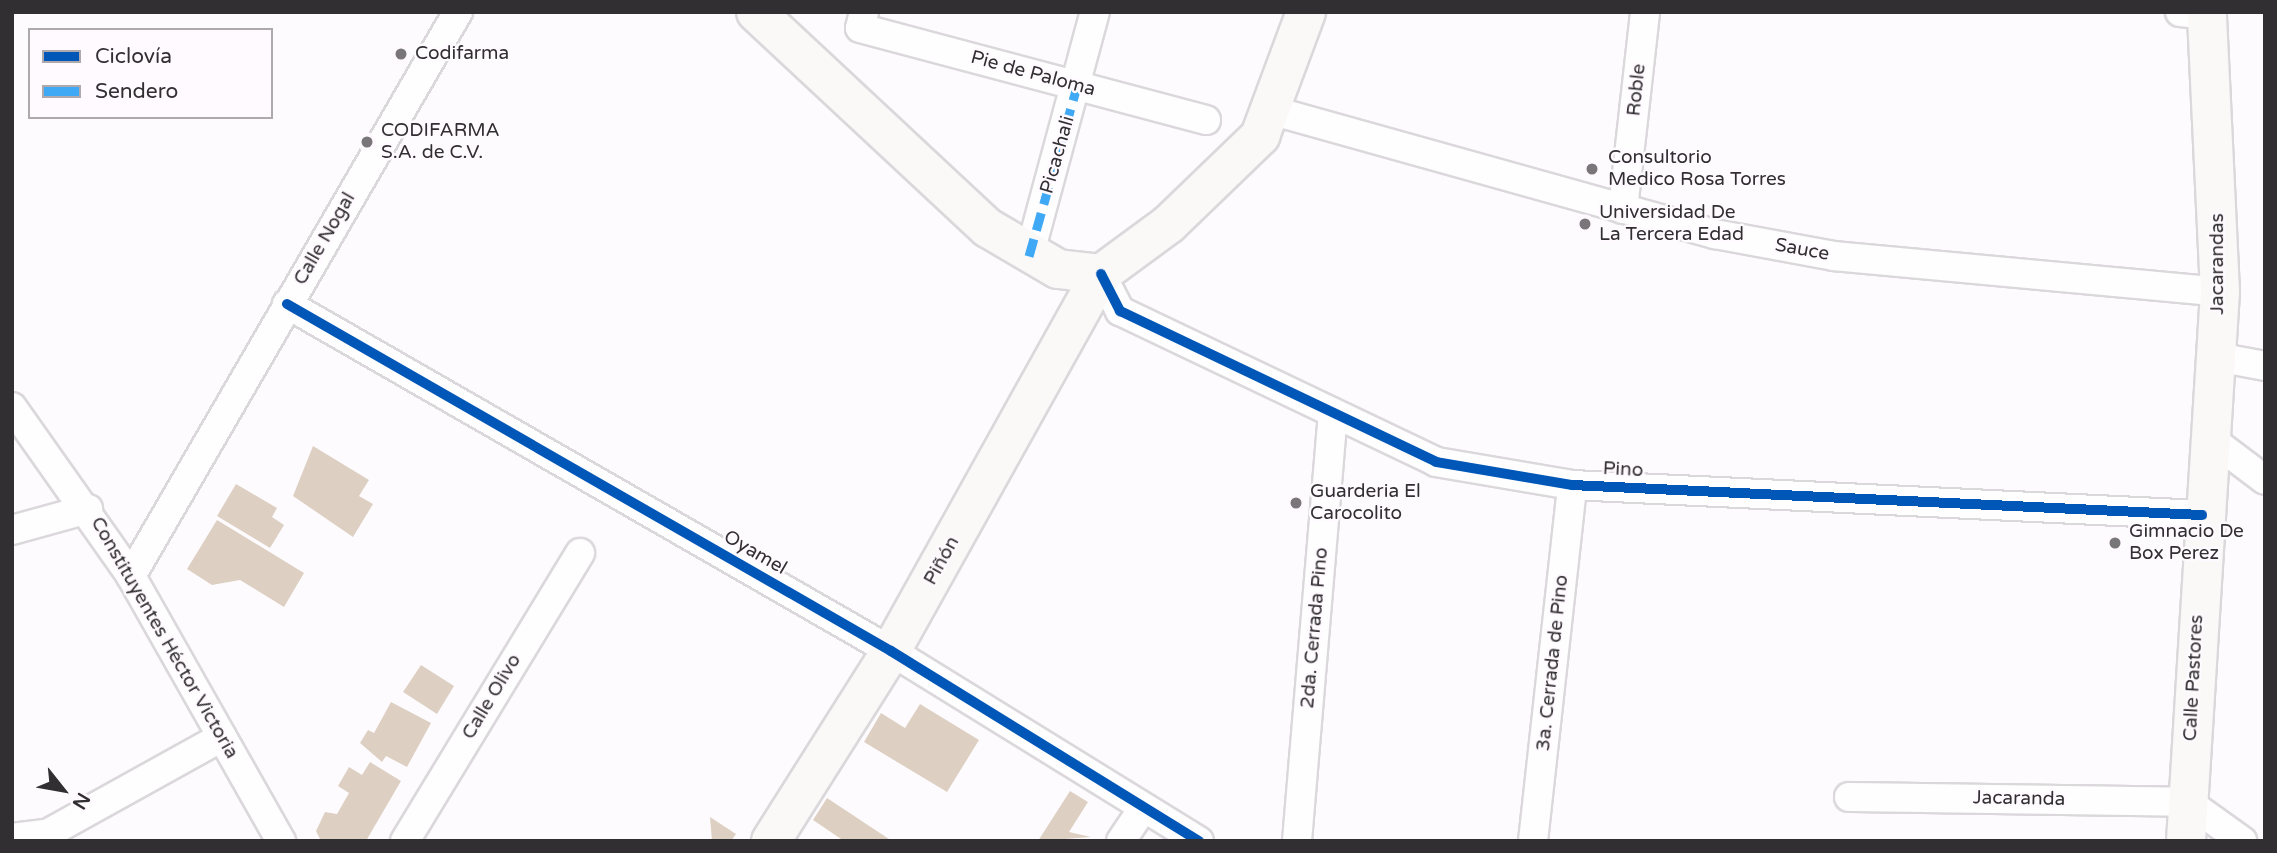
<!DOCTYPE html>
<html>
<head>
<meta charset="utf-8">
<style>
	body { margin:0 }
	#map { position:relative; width:2277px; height:853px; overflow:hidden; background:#fefbfe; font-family:"Varela Round",sans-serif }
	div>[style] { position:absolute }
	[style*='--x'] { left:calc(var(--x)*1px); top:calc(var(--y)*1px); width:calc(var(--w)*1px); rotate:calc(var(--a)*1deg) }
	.building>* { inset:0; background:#ddd0c3 }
	.roads { filter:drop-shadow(2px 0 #dbd8db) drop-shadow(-2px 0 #dbd8db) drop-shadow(0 2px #dbd8db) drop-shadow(0 -2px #dbd8db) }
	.street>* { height:28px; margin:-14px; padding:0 14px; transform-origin:14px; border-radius:14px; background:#fffeff }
	.secondary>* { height:38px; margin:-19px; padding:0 19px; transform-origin:19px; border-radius:19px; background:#fbf8f8 }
	.quiet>* { height:9px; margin-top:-4.5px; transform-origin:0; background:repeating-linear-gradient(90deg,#3fa9f5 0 18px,transparent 0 27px) }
	.cycleway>* { height:10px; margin:-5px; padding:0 5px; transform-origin:5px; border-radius:5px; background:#0057b8 }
	.dots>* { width:19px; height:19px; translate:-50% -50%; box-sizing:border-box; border:4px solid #fffaff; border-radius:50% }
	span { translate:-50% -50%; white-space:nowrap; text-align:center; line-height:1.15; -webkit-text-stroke:5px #fffaff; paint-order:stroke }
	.poi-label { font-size:19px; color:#312f31 }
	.left { translate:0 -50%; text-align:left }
	.street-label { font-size:19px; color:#312f31 }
	.frame { position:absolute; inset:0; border:14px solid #312f31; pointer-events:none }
	.legend { position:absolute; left:28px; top:28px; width:245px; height:91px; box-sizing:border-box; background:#fffaff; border:2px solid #ada9ad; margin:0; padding:9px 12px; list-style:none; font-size:21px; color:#312f31 }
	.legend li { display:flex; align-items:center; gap:14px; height:35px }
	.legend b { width:35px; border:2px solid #ada9ad }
	.north { position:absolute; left:28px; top:755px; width:70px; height:70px; -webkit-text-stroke:5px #fffaff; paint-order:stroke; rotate:121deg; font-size:19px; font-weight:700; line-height:28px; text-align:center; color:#312f31 }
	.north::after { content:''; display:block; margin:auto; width:24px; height:32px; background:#312f31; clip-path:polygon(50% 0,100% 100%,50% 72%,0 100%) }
</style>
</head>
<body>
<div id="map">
	<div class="building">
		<div style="clip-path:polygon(313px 446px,369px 480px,359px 496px,373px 504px,353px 537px,293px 496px)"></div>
		<div style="clip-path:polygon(236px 484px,277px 508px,272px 517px,284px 525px,270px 548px,217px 516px)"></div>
		<div style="clip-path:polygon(217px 520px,304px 573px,284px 607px,240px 580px,212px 585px,187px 569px)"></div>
		<div style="clip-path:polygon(421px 665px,454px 686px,437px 714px,403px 692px)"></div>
		<div style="clip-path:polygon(391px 702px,431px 723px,407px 767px,386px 756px,382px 762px,360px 743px,368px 730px,374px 733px)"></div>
		<div style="clip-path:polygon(920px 704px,979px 740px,947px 792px,864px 742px,881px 713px,905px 728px)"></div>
		<div style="clip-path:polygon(370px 762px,401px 781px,366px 841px,321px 841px,316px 831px,325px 812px,337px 814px,349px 793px,338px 786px,349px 767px,362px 775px)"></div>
		<div style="clip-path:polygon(1070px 791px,1088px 802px,1069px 832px,1091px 837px,1038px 841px)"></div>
		<div style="clip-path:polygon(827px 798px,892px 841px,844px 841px,813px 820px)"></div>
		<div style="clip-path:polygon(710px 817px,736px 834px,731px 841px,712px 841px)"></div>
	</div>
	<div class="roads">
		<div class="street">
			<div style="--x:864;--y:12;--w:16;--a:104"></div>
			<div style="--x:860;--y:28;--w:358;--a:14.9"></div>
			<div style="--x:2180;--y:12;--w:27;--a:6"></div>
			<div style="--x:1274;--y:111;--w:458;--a:15.6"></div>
			<div style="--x:1715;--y:234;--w:121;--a:10.5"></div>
			<div style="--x:1834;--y:256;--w:388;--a:5.3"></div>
			<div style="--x:1623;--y:209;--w:198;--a:-83.6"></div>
			<div style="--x:1029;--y:256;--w:253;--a:-74.9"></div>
			<div style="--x:1101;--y:274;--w:42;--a:62.8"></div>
			<div style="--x:1120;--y:311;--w:350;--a:25.5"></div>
			<div style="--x:1436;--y:462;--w:138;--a:9.6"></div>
			<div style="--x:1572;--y:485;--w:631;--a:2.73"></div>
			<div style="--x:287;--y:304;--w:697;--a:29.88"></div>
			<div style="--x:891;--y:651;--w:362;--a:31.7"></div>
			<div style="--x:2217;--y:357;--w:49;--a:10.6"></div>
			<div style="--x:12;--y:407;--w:207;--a:54.8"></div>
			<div style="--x:131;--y:576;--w:305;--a:60.5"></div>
			<div style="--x:2212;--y:440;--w:66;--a:37"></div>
			<div style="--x:12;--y:530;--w:79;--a:-15.4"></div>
			<div style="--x:131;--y:576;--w:652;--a:-59.9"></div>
			<div style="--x:1849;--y:797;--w:339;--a:0.8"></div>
			<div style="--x:2188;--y:802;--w:67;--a:35.8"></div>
			<div style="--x:12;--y:838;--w:35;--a:-7"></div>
			<div style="--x:47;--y:834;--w:200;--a:-29"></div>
			<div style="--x:405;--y:841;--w:337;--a:-58.7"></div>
			<div style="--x:1121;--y:841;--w:40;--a:-56"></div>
			<div style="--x:1297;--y:841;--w:428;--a:-85.2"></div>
			<div style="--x:1533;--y:841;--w:358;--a:-83.7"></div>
		</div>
		<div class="secondary">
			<div style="--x:756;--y:12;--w:317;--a:43"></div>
			<div style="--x:988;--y:228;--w:81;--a:30.4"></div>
			<div style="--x:1058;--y:269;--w:43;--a:6.6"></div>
			<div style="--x:1101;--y:274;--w:84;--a:-36.3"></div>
			<div style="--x:1169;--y:224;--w:127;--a:-44"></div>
			<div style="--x:1260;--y:136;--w:132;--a:-69.6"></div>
			<div style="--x:771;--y:841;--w:225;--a:-57.7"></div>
			<div style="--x:891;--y:651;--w:432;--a:-60.9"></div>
			<div style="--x:2186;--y:841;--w:550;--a:-86.46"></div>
			<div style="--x:2220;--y:292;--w:280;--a:-92.7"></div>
		</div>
	</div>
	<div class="quiet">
		<div style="--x:1029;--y:256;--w:177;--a:-74.2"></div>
	</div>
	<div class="cycleway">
		<div style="--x:1101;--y:274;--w:42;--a:62.8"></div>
		<div style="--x:1120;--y:311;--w:350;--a:25.5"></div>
		<div style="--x:1436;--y:462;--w:138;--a:9.6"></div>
		<div style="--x:1572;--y:485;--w:631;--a:2.73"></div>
		<div style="--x:287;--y:304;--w:697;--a:29.88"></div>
		<div style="--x:891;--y:651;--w:362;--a:31.7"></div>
	</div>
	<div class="dots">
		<div style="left:401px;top:54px;background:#797679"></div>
		<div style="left:367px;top:142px;background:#797679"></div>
		<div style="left:1592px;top:169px;background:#797679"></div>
		<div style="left:1585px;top:224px;background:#797679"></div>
		<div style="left:1296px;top:503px;background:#797679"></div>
		<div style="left:2115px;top:543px;background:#797679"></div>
	</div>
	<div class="poi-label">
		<span class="left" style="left:415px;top:54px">Codifarma</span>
		<span class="left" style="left:381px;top:142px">CODIFARMA<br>S.A. de C.V.</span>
		<span class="left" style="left:1608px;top:169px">Consultorio<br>Medico Rosa Torres</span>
		<span class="left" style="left:1599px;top:224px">Universidad De<br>La Tercera Edad</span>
		<span class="left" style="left:1310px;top:503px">Guarderia El<br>Carocolito</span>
		<span class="left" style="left:2129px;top:543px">Gimnacio De<br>Box Perez</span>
	</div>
	<div class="street-label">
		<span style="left:1033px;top:74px;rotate:15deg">Pie de Paloma</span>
		<span style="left:1637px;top:90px;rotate:-84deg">Roble</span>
		<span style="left:1058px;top:155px;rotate:-74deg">Picachali</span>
		<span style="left:325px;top:239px;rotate:-60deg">Calle Nogal</span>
		<span style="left:1802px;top:250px;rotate:10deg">Sauce</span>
		<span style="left:2218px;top:264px;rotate:-90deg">Jacarandas</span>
		<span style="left:1623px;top:470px;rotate:3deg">Pino</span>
		<span style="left:755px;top:553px;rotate:30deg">Oyamel</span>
		<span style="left:942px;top:561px;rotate:-61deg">Piñón</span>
		<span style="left:1315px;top:628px;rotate:-85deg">2da. Cerrada Pino</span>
		<span style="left:164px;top:638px;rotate:60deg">Constituyentes Héctor Victoria</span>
		<span style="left:1553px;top:663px;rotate:-84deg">3a. Cerrada de Pino</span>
		<span style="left:2194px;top:678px;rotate:-87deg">Calle Pastores</span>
		<span style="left:492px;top:697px;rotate:-59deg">Calle Olivo</span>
		<span style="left:2019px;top:799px;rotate:1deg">Jacaranda</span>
	</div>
	<div class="frame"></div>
	<ul class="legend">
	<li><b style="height:9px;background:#0057b8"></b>Ciclovía</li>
	<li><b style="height:9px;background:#3fa9f5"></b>Sendero</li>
	</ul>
	<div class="north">N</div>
</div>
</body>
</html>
